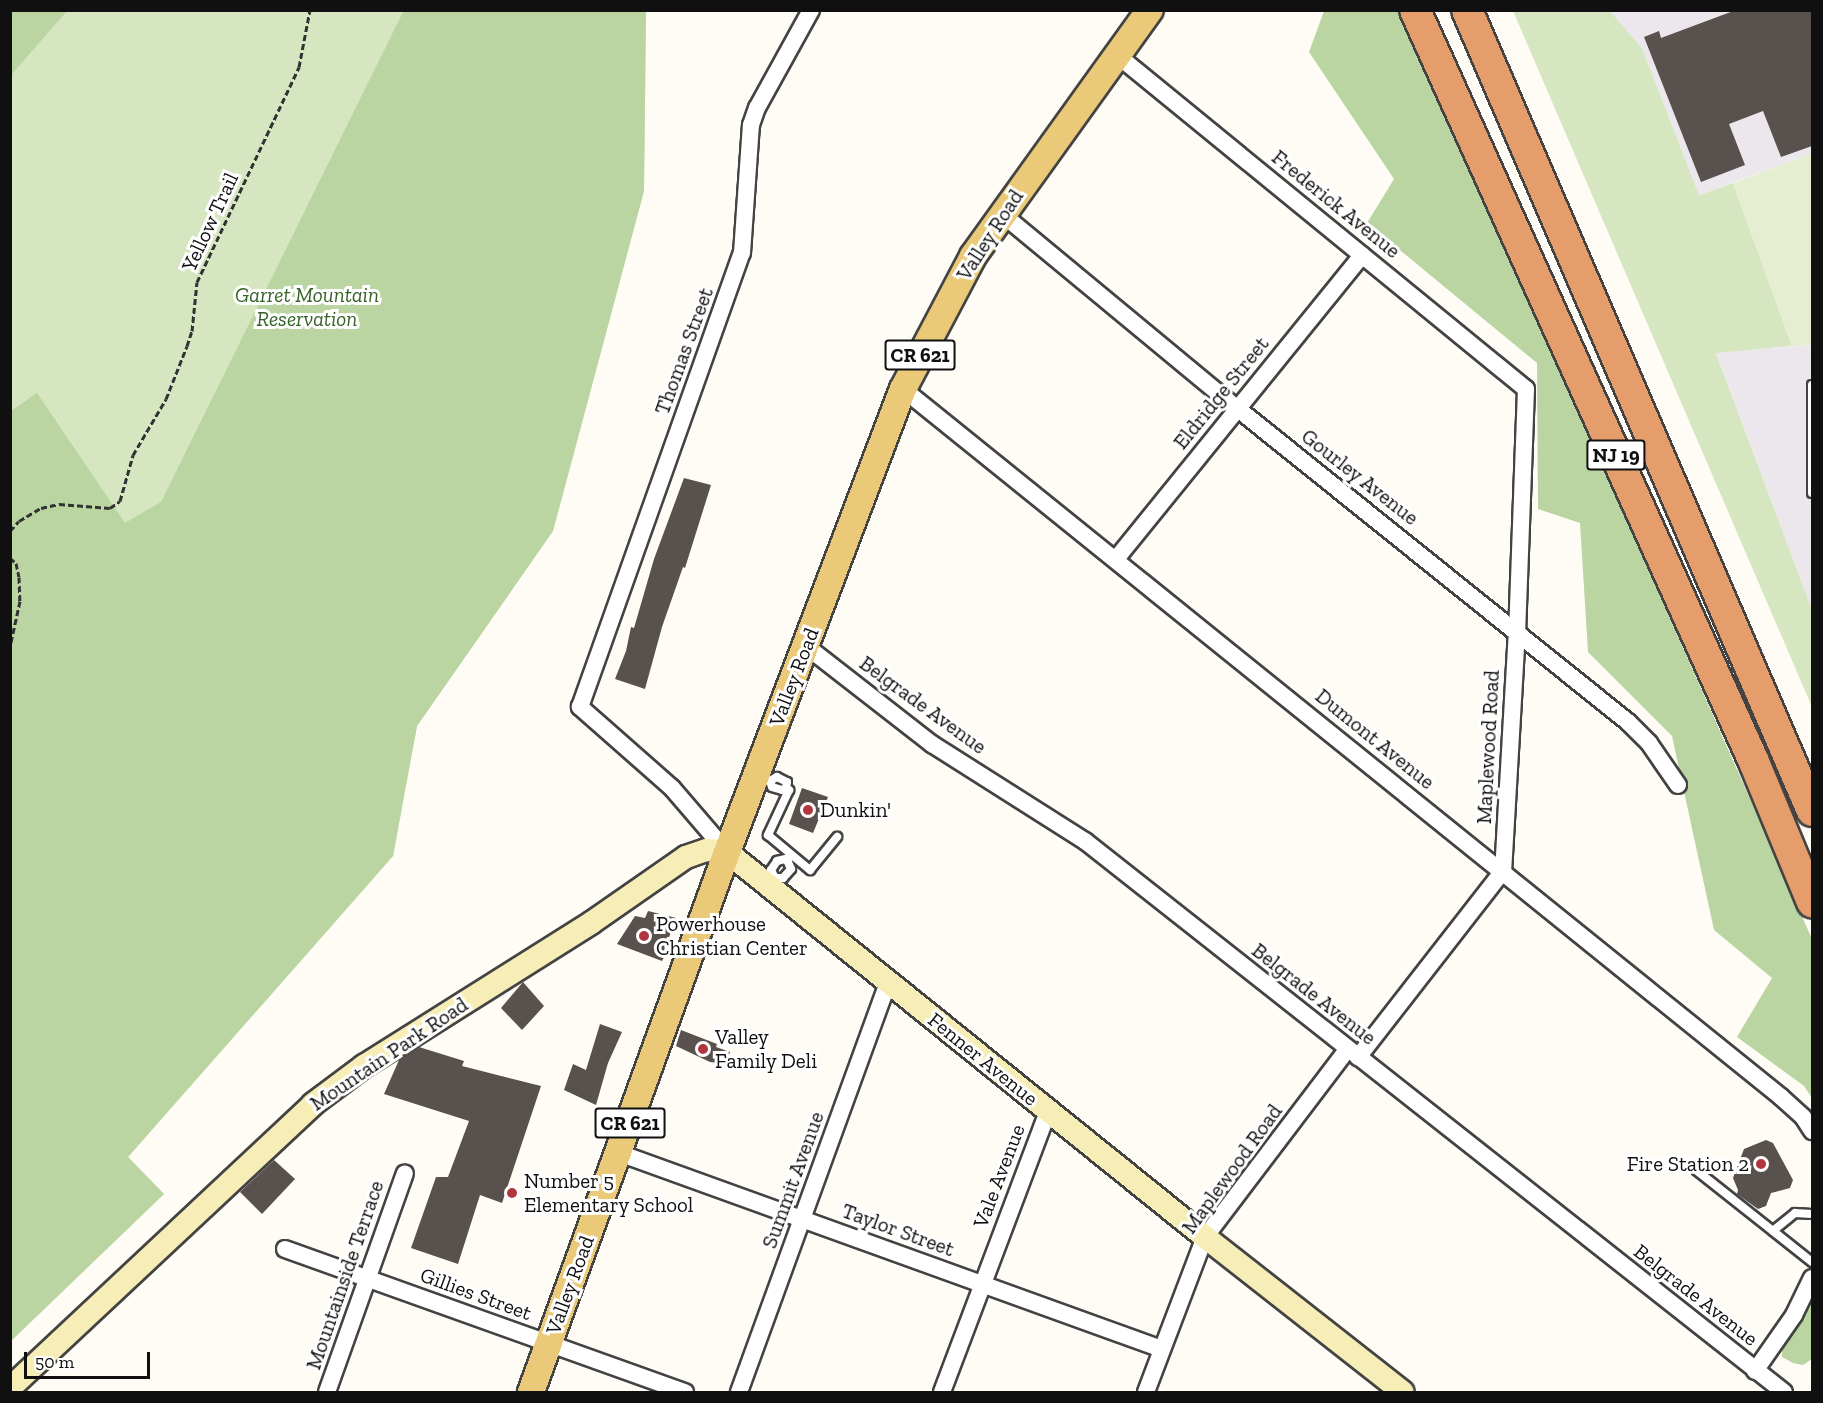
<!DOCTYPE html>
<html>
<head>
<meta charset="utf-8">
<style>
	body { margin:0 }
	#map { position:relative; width:1823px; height:1403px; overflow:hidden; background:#fefcf4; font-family:"Zilla Slab",serif }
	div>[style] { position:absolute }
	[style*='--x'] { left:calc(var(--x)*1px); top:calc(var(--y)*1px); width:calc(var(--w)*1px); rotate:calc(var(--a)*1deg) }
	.industrial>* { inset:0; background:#ece6ed }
	.green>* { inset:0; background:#d5e6c0 }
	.forest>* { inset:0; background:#bad5a1 }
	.pitch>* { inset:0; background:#e5eed1 }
	.building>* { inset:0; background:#58514d }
	.path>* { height:3px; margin-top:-1.5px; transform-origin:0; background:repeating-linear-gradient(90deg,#323232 0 6px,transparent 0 9px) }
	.roads { filter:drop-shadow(2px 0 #434343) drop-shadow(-2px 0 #434343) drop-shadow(0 2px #434343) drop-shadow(0 -2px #434343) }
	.lane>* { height:8px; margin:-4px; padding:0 4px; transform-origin:4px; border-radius:4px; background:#fff }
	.street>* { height:16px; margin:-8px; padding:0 8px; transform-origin:8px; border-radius:8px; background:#fff }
	.secondary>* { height:22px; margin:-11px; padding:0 11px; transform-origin:11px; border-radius:11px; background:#f7edb6 }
	.primary>* { height:26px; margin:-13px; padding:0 13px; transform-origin:13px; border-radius:13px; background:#eaca78 }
	.highway>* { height:30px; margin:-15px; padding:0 15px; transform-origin:15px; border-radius:15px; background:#e59e6b }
	.dots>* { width:16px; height:16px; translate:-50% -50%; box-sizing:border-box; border:3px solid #fff; border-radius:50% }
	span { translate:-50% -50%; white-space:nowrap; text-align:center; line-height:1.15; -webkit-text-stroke:6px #fff; paint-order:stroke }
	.shield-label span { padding:2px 4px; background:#fff; border:2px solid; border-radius:4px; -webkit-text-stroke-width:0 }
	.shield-label { font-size:20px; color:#101010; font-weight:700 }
	.street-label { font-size:21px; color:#101010 }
	.park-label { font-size:21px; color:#356226; font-style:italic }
	.poi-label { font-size:21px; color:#101010 }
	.left { translate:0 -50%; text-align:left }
	.right { translate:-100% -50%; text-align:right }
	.frame { position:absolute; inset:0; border:12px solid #101010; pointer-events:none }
	.scale { position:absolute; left:24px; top:1352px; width:126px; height:27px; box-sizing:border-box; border:3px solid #101010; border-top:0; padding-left:8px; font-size:18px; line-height:21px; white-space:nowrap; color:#101010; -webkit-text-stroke:4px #fff; paint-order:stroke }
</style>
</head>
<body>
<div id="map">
	<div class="industrial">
		<div style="clip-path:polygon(1610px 11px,1812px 11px,1812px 153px,1699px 195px,1642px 48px)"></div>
		<div style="clip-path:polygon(1812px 345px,1812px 610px,1716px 352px)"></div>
	</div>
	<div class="green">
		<div style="clip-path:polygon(11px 11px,646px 11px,644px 191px,553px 531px,417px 726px,393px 856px,128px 1157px,164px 1194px,11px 1341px)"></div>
		<div style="clip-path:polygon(1513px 11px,1610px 11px,1642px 48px,1699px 195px,1733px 183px,1792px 346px,1716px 353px,1812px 610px,1812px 707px)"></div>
	</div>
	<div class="forest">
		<div style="clip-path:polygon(404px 10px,646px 11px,644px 191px,553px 531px,417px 726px,393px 856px,128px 1157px,164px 1194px,11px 1341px,11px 411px,37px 393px,125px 523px,161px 502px)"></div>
		<div style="clip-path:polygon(12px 11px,67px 11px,11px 75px,10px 28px)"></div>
		<div style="clip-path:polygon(1324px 11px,1404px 11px,1427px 69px,1812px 939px,1812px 1098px,1804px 1086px,1737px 1037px,1772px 978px,1714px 930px,1672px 736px,1588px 652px,1580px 523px,1538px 509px,1537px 363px,1367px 223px,1394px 179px,1309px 52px)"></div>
		<div style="clip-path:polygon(1812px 1286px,1812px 1359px,1803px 1365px,1793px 1363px,1782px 1357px,1782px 1341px)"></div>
	</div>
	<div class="pitch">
		<div style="clip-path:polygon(1812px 153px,1812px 345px,1792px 346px,1733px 183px)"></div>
	</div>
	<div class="building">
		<div style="clip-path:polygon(1736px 10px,1812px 10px,1812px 146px,1781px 157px,1763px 111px,1729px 124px,1745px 165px,1701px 182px,1644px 37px,1659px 31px,1661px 38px)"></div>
		<div style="clip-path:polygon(684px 478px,711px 485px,685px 568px,683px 567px,662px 627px,645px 689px,615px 679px,626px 651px,631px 627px,634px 628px,654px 559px)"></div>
		<div style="clip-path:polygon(802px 788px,828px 797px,813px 833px,789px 824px)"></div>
		<div style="clip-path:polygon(648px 911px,676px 918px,667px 943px,671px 944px,662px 961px,617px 944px,635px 916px,645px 918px)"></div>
		<div style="clip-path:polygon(523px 982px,544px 1006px,522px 1030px,501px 1008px)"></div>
		<div style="clip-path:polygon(600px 1024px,622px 1032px,608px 1063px,596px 1105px,564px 1090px,573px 1064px,586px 1070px)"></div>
		<div style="clip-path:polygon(681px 1030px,717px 1044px,716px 1047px,730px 1052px,726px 1064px,710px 1062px,676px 1046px)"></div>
		<div style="clip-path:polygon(419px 1047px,464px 1061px,462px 1066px,541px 1086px,502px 1203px,480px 1195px,458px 1264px,411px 1248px,436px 1177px,448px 1177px,469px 1121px,384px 1094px,399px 1060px)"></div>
		<div style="clip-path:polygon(1766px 1140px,1773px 1143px,1793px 1180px,1790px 1188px,1771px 1193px,1766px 1206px,1758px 1209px,1737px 1194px,1738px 1190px,1733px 1178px,1744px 1149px)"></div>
		<div style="clip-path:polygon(274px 1160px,295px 1179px,262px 1214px,240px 1192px)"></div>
	</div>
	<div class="path">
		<div style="--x:10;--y:531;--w:13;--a:-48"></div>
		<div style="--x:19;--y:521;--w:26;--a:-31"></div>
		<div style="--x:41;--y:508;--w:18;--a:-13"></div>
		<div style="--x:59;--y:504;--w:51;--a:4.5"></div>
		<div style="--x:110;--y:508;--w:12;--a:-35"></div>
		<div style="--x:120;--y:501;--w:48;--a:-74.2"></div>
		<div style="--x:133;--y:455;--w:65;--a:-59.5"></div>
		<div style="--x:166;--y:399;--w:57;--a:-68.4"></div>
		<div style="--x:187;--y:346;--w:16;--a:-72"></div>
		<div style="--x:192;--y:331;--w:49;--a:-84.2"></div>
		<div style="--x:197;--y:282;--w:238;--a:-64.6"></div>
		<div style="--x:299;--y:67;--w:58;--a:-79.1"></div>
		<div style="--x:10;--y:558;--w:8;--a:40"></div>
		<div style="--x:16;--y:563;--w:14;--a:78"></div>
		<div style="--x:19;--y:577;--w:24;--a:88"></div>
		<div style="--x:20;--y:601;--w:47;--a:102.3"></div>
	</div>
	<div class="roads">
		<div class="lane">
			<div style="--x:1812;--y:385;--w:108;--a:90"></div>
			<div style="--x:786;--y:788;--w:4;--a:153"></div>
			<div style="--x:782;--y:790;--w:10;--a:-163"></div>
			<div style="--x:772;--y:787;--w:6;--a:-108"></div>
			<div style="--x:770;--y:781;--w:8;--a:-30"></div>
			<div style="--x:777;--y:777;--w:11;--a:27"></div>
			<div style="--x:787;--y:782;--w:6;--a:99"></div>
			<div style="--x:786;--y:788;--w:4;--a:34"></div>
			<div style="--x:789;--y:790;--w:50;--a:115"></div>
			<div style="--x:768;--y:835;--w:55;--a:39.8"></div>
			<div style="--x:810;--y:870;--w:43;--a:-50.7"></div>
			<div style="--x:775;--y:878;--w:9;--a:-117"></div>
			<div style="--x:771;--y:870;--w:11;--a:-56"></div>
			<div style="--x:777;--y:861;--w:12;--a:-14"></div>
			<div style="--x:770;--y:885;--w:9;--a:-54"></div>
			<div style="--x:775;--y:878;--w:8;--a:0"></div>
			<div style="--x:783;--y:878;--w:12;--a:-48"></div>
			<div style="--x:791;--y:869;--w:10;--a:-114"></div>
			<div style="--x:1696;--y:1170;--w:98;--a:38.4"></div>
			<div style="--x:1812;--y:1214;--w:17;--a:-177"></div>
			<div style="--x:1795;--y:1213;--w:28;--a:141"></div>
			<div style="--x:1773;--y:1231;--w:50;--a:38.5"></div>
		</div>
		<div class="street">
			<div style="--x:1117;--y:55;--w:528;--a:39.24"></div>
			<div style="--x:1526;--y:389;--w:241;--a:92.1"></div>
			<div style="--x:1517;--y:630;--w:241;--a:93.3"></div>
			<div style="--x:1503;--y:871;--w:236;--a:127.9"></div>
			<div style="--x:1002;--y:214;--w:306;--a:39.6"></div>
			<div style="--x:1238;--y:409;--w:500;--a:38.75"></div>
			<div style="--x:1628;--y:722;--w:30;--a:45"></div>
			<div style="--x:1649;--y:743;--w:51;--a:55.4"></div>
			<div style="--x:903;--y:389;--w:1128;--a:38.88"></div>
			<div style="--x:1781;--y:1097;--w:30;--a:42"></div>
			<div style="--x:1803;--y:1117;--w:17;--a:57"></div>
			<div style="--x:1116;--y:559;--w:391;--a:-51"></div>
			<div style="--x:806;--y:646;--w:160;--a:37.9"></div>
			<div style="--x:932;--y:744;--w:181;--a:32.4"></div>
			<div style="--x:1085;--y:841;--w:890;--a:38.25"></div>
			<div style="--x:727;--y:852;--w:84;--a:-130.7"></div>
			<div style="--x:672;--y:788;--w:123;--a:-138.6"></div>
			<div style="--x:580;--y:707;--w:482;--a:-70.4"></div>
			<div style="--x:742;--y:253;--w:128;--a:-86"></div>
			<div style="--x:751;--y:125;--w:18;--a:-71"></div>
			<div style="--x:757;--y:108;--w:112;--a:-61.1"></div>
			<div style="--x:619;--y:1153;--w:577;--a:19.85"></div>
			<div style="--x:285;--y:1249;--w:425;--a:19.7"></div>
			<div style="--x:1755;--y:1371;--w:68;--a:-55.1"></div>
			<div style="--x:1794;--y:1315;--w:41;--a:-64.1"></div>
			<div style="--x:327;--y:1392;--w:232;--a:-70.4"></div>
			<div style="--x:739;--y:1392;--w:436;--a:-70"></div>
			<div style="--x:942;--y:1392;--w:300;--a:-69.3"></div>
			<div style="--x:1146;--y:1392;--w:166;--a:-69.2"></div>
			<div style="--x:1205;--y:1237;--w:235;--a:-52.8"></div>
		</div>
		<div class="secondary">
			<div style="--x:10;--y:1388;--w:415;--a:-43.1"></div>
			<div style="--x:313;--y:1104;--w:64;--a:-36.7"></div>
			<div style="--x:364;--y:1066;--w:268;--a:-32.2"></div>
			<div style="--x:591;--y:923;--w:116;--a:-34.8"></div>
			<div style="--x:686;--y:857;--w:21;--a:-19"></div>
			<div style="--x:706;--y:850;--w:21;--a:5"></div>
			<div style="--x:727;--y:852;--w:614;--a:38.85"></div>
			<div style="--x:1205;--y:1237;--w:251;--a:38.1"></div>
		</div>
		<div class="primary">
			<div style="--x:531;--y:1392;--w:574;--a:-70.05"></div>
			<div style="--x:727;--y:852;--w:495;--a:-69.2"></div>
			<div style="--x:903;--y:389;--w:150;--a:-62.2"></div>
			<div style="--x:973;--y:256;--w:303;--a:-54.3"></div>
		</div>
		<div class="highway">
			<div style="--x:1415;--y:10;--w:825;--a:65.73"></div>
			<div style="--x:1754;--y:762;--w:152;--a:67.5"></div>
			<div style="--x:1467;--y:10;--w:872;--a:66.7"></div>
		</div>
	</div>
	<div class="dots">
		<div style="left:808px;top:810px;background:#b23640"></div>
		<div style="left:644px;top:936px;background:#b23640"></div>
		<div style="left:703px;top:1049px;background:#b23640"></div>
		<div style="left:1761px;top:1164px;background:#b23640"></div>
		<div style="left:512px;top:1193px;background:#b23640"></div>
	</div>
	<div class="shield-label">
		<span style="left:920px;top:355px">CR 621</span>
		<span style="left:1616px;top:455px">NJ 19</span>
		<span style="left:630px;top:1123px">CR 621</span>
	</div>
	<div class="street-label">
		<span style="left:1336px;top:204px;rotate:39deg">Frederick Avenue</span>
		<span style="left:210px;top:222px;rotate:-65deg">Yellow Trail</span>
		<span style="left:990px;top:235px;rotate:-57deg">Valley Road</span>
		<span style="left:684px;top:351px;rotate:-70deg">Thomas Street</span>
		<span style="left:1221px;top:393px;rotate:-51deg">Eldridge Street</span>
		<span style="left:1360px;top:477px;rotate:38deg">Gourley Avenue</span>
		<span style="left:794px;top:677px;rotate:-69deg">Valley Road</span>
		<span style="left:923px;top:705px;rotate:36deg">Belgrade Avenue</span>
		<span style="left:1375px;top:739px;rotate:39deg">Dumont Avenue</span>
		<span style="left:1488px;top:747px;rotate:-87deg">Maplewood Road</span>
		<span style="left:1314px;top:994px;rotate:38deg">Belgrade Avenue</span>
		<span style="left:389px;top:1054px;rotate:-34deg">Mountain Park Road</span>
		<span style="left:983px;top:1059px;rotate:39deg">Fenner Avenue</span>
		<span style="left:1232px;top:1169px;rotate:-54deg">Maplewood Road</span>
		<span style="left:999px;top:1176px;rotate:-69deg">Vale Avenue</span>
		<span style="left:793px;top:1180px;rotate:-70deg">Summit Avenue</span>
		<span style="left:898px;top:1230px;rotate:20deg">Taylor Street</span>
		<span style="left:345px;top:1275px;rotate:-71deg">Mountainside Terrace</span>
		<span style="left:570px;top:1285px;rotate:-70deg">Valley Road</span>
		<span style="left:476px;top:1294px;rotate:20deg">Gillies Street</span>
		<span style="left:1696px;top:1295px;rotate:38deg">Belgrade Avenue</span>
	</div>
	<div class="park-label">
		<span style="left:307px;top:307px">Garret Mountain<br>Reservation</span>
	</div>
	<div class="poi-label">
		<span class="left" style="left:820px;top:810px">Dunkin'</span>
		<span class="left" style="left:656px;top:936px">Powerhouse<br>Christian Center</span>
		<span class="left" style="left:715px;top:1049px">Valley<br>Family Deli</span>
		<span class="right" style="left:1749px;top:1164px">Fire Station 2</span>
		<span class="left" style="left:524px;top:1193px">Number 5<br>Elementary School</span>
	</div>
	<div class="frame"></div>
	<div class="scale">50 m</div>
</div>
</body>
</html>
